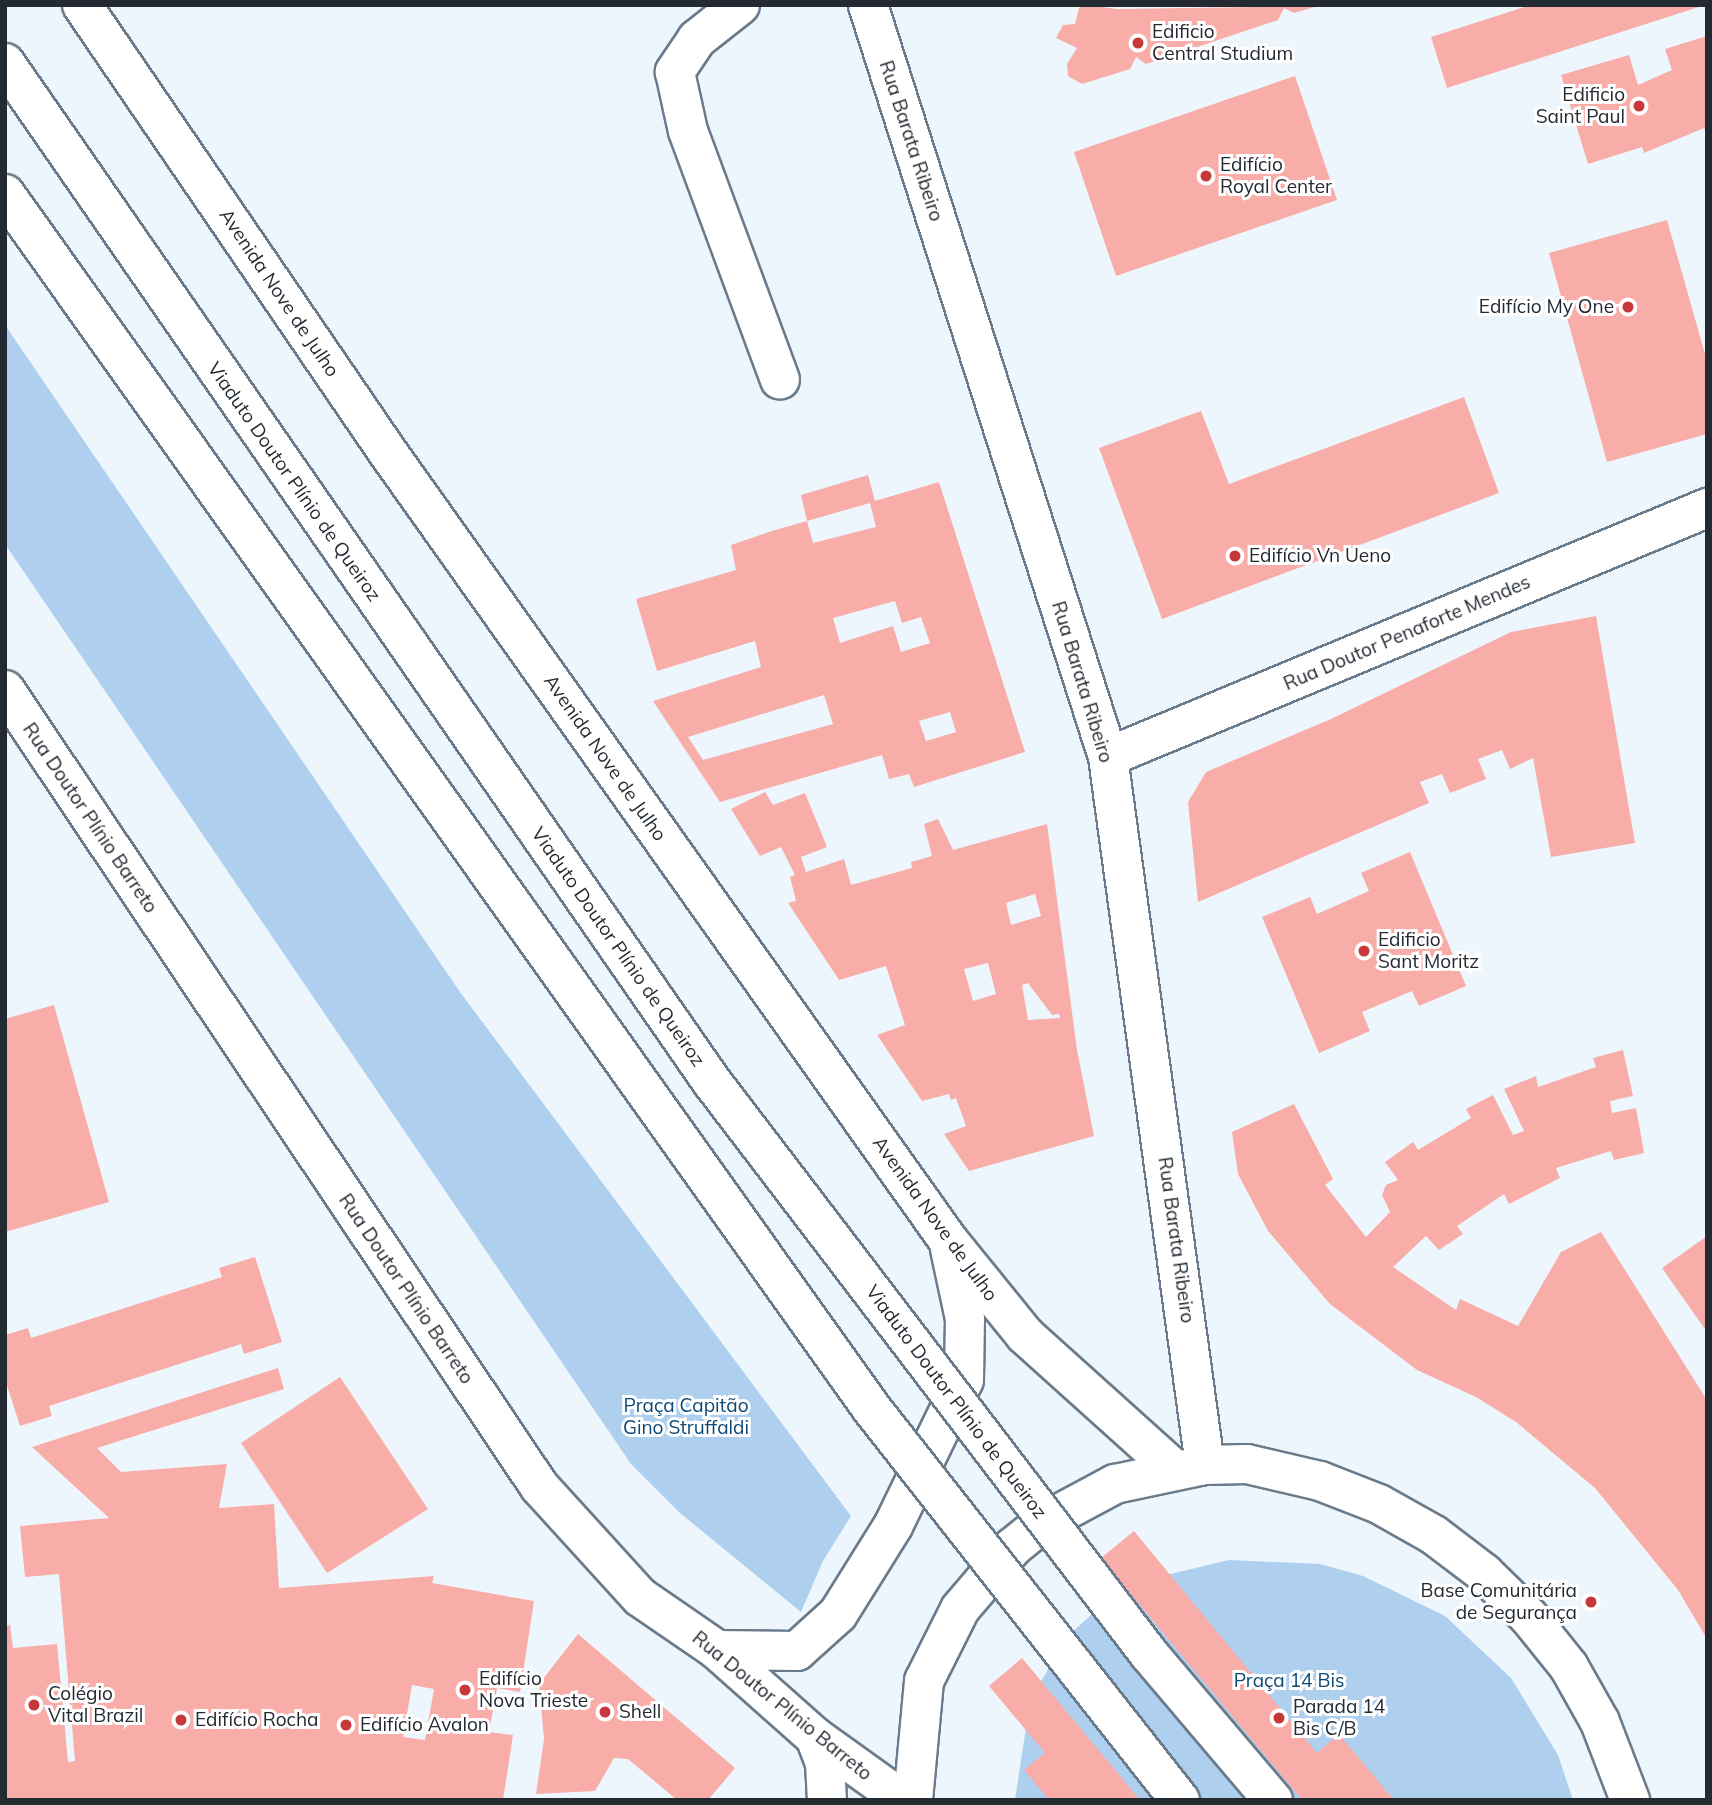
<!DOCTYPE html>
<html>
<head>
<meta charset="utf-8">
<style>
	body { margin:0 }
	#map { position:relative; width:1712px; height:1805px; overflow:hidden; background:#eef6fd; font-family:Mulish,sans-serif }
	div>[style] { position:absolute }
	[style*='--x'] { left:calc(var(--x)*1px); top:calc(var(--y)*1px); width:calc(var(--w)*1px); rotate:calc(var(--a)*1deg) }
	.green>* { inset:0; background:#aecfee }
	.building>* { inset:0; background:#f8ada8 }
	.roads { filter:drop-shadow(2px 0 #6a7b8b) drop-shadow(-2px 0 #6a7b8b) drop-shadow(0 2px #6a7b8b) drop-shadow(0 -2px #6a7b8b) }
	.minor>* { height:38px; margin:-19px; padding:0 19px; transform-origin:19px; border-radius:19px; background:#fff }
	.major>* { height:38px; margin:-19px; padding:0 19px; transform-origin:19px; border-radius:19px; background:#fff }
	.bridges { filter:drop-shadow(2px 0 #6a7b8b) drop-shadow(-2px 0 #6a7b8b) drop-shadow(0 2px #6a7b8b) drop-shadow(0 -2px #6a7b8b) }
	.major-bridge>* { height:38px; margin:-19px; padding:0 19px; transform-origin:19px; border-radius:19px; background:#fff }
	.dots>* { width:19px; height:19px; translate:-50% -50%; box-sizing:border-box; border:4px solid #fff; border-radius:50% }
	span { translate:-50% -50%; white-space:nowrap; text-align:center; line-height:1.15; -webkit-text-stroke:6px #fff; paint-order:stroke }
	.poi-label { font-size:19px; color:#232a31 }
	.left { translate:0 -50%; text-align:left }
	.right { translate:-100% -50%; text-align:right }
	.street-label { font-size:19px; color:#232a31 }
	.park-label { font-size:19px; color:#0d4875 }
	.frame { position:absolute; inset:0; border:7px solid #232a31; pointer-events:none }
</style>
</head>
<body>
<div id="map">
	<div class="green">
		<div style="clip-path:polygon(5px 325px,460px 992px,851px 1516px,823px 1561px,801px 1612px,680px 1513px,631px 1464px,5px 544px)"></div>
		<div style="clip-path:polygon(1229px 1560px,1320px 1564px,1363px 1576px,1445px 1616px,1511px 1678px,1558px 1755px,1573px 1800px,1015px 1800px,1030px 1701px,1066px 1638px,1105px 1602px,1141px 1581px)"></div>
	</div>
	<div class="building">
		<div style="clip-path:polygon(1086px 5px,1117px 9px,1318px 6px,1294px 13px,1284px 8px,1278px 20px,1146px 64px,1136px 57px,1130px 69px,1082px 84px,1068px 76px,1067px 64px,1077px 48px,1056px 38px,1063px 25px,1075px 24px,1079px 8px)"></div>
		<div style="clip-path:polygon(1531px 5px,1702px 5px,1702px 6px,1447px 88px,1431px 37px)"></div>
		<div style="clip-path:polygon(1707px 36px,1707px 134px,1704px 128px,1644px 153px,1642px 147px,1588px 164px,1561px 75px,1629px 55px,1638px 85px,1672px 70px,1665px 49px)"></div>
		<div style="clip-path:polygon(1295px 76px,1337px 200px,1116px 276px,1074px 152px)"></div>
		<div style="clip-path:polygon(1667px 220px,1707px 361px,1707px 434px,1607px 462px,1549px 253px)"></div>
		<div style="clip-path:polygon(1464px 397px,1499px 493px,1162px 619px,1099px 448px,1201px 411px,1229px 484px)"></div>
		<div style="clip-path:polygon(evenodd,868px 475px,875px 501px,939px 482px,1025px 752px,914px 787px,909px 774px,889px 779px,882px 755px,720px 802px,653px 701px,761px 667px,755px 641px,657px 671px,636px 599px,736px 570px,731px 545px,772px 531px,807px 521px,813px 543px,876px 527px,870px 503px,807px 521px,801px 495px,868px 475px,895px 601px,902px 623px,921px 617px,930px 643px,901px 652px,893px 626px,840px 643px,833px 618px,895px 601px,868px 475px,824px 695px,833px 724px,703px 760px,688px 737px,824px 695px,868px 475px,950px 712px,956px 732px,926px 741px,919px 721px,950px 712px)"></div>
		<div style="clip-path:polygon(1596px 616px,1635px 843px,1551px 857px,1533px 758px,1510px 769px,1502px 750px,1478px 759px,1486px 779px,1450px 793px,1442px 774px,1420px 782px,1429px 803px,1198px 902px,1188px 802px,1206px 772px,1331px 719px,1511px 632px)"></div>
		<div style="clip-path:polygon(evenodd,765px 792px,773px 805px,805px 793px,827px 847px,801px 857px,806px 872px,844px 859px,851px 885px,912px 868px,911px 862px,932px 856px,924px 824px,938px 819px,953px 850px,1047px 824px,1077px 1050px,1094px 1136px,969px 1171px,944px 1134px,966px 1126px,956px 1098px,951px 1100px,949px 1094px,922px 1101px,877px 1035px,905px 1025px,886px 966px,839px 980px,788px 903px,796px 901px,790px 877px,795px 875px,781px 847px,760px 856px,731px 809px,765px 792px,1035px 894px,1041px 916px,1011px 925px,1006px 903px,1035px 894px,765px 792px,988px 963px,996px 994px,973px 1001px,964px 969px,988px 963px,765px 792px,1028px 983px,1052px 1015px,1059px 1014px,1060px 1018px,1028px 1020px,1022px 985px,1028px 983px)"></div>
		<div style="clip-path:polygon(1410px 852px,1466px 986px,1419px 1006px,1412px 991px,1362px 1012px,1370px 1031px,1319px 1053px,1262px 917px,1310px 897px,1317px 914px,1369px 891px,1361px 873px)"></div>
		<div style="clip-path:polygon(54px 1005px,109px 1202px,5px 1232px,5px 1019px)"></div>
		<div style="clip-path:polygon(1623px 1050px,1633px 1096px,1610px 1101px,1612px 1113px,1636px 1108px,1644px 1153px,1614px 1160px,1611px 1151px,1556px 1168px,1560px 1178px,1509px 1204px,1504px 1194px,1457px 1226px,1463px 1234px,1439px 1250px,1426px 1236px,1393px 1267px,1456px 1310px,1460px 1299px,1518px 1326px,1561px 1252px,1601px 1232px,1707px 1400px,1707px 1639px,1678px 1590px,1595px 1488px,1516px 1422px,1476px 1397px,1417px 1370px,1330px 1304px,1268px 1231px,1238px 1174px,1232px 1132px,1294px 1104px,1333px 1179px,1325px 1185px,1366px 1237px,1390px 1212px,1382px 1195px,1386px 1185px,1398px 1180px,1385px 1162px,1413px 1142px,1418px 1150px,1471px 1118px,1466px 1109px,1493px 1095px,1513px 1135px,1524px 1131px,1504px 1089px,1536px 1076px,1538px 1087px,1596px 1067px,1593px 1058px)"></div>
		<div style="clip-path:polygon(1707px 1236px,1707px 1332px,1662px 1268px)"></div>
		<div style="clip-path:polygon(255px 1257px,282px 1342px,244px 1354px,241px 1344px,49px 1406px,52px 1416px,20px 1426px,5px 1379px,5px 1335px,28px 1328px,31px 1338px,222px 1277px,219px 1268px)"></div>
		<div style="clip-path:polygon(evenodd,278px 1368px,284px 1389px,97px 1448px,121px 1472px,227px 1464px,219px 1508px,274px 1504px,279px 1588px,434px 1576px,432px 1583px,534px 1601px,520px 1692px,497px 1688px,489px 1732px,513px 1735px,503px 1800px,5px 1800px,5px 1626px,10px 1625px,13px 1648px,57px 1644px,68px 1762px,75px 1761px,59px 1574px,25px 1577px,20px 1526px,109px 1518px,32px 1447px,278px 1368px,412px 1685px,434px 1689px,425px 1740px,403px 1737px,412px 1685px)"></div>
		<div style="clip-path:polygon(340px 1377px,428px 1509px,327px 1573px,241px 1443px)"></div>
		<div style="clip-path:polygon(1134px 1531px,1317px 1753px,1339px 1734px,1394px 1800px,1302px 1800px,1101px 1558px)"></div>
		<div style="clip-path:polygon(578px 1634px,735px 1768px,708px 1800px,677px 1800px,628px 1759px,614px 1758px,595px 1791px,536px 1794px,544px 1739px,539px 1684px)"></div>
		<div style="clip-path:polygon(1022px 1658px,1140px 1800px,1049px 1800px,1024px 1770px,1045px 1753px,989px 1686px)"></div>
	</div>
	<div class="roads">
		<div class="minor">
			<div style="--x:740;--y:5;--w:55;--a:141.7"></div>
			<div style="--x:697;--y:39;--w:40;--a:124"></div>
			<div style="--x:675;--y:72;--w:60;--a:77.6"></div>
			<div style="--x:688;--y:131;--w:265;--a:69.7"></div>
			<div style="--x:868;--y:5;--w:789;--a:72.3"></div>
			<div style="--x:1108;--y:757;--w:715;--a:82.2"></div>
			<div style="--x:1108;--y:757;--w:649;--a:-22.57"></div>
		</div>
		<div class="major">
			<div style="--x:82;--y:5;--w:544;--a:55.64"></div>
			<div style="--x:389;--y:454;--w:965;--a:54.58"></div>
			<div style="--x:948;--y:1240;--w:122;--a:51"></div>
			<div style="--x:1025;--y:1335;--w:202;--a:42"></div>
			<div style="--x:5;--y:690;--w:959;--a:56.14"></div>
			<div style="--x:539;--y:1486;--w:150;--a:47.7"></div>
			<div style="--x:640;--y:1597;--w:93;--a:34.5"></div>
			<div style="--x:717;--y:1650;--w:131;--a:41.6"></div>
			<div style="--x:815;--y:1737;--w:108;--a:35.6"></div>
			<div style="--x:717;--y:1650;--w:80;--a:0.7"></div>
			<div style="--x:797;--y:1651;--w:55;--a:-42.1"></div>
			<div style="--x:838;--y:1614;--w:104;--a:-58"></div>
			<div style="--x:893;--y:1526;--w:162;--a:-64.1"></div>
			<div style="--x:964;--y:1380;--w:61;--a:-89.1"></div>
			<div style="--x:965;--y:1319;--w:72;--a:-102.1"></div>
			<div style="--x:815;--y:1737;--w:28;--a:69"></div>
			<div style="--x:825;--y:1763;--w:37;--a:87"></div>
			<div style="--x:913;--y:1800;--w:120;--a:-84.7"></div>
			<div style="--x:924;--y:1681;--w:80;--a:-63.4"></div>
			<div style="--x:960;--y:1609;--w:82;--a:-49.5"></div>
			<div style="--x:1013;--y:1547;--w:40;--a:-39"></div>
			<div style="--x:1044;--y:1522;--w:81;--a:-28.2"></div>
			<div style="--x:1115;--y:1484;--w:92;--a:-11.9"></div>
			<div style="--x:1205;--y:1465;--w:42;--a:-1.4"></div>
			<div style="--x:1247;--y:1464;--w:75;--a:13.1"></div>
			<div style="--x:1320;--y:1481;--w:63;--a:21.3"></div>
			<div style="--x:1379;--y:1504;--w:63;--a:29.4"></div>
			<div style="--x:1434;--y:1535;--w:63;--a:37.2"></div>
			<div style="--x:1484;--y:1573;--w:63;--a:44.4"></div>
			<div style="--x:1529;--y:1617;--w:64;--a:51.3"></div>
			<div style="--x:1569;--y:1667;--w:63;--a:60.6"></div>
			<div style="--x:1600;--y:1722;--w:84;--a:69"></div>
		</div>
	</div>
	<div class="bridges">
		<div class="major-bridge">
			<div style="--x:5;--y:63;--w:1240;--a:55.25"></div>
			<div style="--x:712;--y:1082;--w:720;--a:52.62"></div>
			<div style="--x:1149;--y:1654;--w:192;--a:49.7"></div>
			<div style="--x:5;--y:194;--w:1493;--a:54.49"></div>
			<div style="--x:872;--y:1409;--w:498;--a:51.8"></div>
		</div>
	</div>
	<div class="dots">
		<div style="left:1138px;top:43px;background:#c7383b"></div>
		<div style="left:1639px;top:106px;background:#c7383b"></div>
		<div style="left:1206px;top:176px;background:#c7383b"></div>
		<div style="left:1628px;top:307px;background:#c7383b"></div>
		<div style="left:1235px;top:556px;background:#c7383b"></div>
		<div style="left:1364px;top:951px;background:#c7383b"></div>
		<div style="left:1591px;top:1602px;background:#c7383b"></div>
		<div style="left:465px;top:1690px;background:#c7383b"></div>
		<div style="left:34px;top:1705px;background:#c7383b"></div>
		<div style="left:605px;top:1712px;background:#c7383b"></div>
		<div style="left:1279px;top:1718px;background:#c7383b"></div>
		<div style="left:181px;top:1720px;background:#c7383b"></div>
		<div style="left:346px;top:1725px;background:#c7383b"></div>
	</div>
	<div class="poi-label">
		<span class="left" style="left:1152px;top:43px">Edificio<br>Central Studium</span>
		<span class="right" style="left:1625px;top:106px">Edificio<br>Saint Paul</span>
		<span class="left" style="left:1220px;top:176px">Edifício<br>Royal Center</span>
		<span class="right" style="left:1614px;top:307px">Edifício My One</span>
		<span class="left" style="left:1249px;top:556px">Edifício Vn Ueno</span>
		<span class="left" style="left:1378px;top:951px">Edificio<br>Sant Moritz</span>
		<span class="right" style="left:1577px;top:1602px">Base Comunitária<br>de Segurança</span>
		<span class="left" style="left:479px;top:1690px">Edifício<br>Nova Trieste</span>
		<span class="left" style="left:48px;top:1705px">Colégio<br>Vital Brazil</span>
		<span class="left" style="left:1293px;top:1718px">Parada 14<br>Bis C/B</span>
		<span class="left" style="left:619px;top:1712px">Shell</span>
		<span class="left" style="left:195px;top:1720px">Edifício Rocha</span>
		<span class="left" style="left:360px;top:1725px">Edifício Avalon</span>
	</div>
	<div class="street-label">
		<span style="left:911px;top:141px;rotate:72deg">Rua Barata Ribeiro</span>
		<span style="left:279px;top:293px;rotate:56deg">Avenida Nove de Julho</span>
		<span style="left:294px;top:482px;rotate:55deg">Viaduto Doutor Plínio de Queiroz</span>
		<span style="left:1407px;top:633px;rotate:-23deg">Rua Doutor Penaforte Mendes</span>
		<span style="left:1082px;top:682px;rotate:73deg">Rua Barata Ribeiro</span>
		<span style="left:605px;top:758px;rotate:55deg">Avenida Nove de Julho</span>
		<span style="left:90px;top:818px;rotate:56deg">Rua Doutor Plínio Barreto</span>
		<span style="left:618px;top:947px;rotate:55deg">Viaduto Doutor Plínio de Queiroz</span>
		<span style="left:935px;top:1219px;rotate:54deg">Avenida Nove de Julho</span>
		<span style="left:1176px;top:1240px;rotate:82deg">Rua Barata Ribeiro</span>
		<span style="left:406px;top:1289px;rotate:56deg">Rua Doutor Plínio Barreto</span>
		<span style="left:956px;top:1402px;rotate:53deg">Viaduto Doutor Plínio de Queiroz</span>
		<span style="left:782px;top:1706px;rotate:39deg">Rua Doutor Plínio Barreto</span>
	</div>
	<div class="park-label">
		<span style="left:686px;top:1417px">Praça Capitão<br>Gino Struffaldi</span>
		<span style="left:1289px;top:1681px">Praça 14 Bis</span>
	</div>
	<div class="frame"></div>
</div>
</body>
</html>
